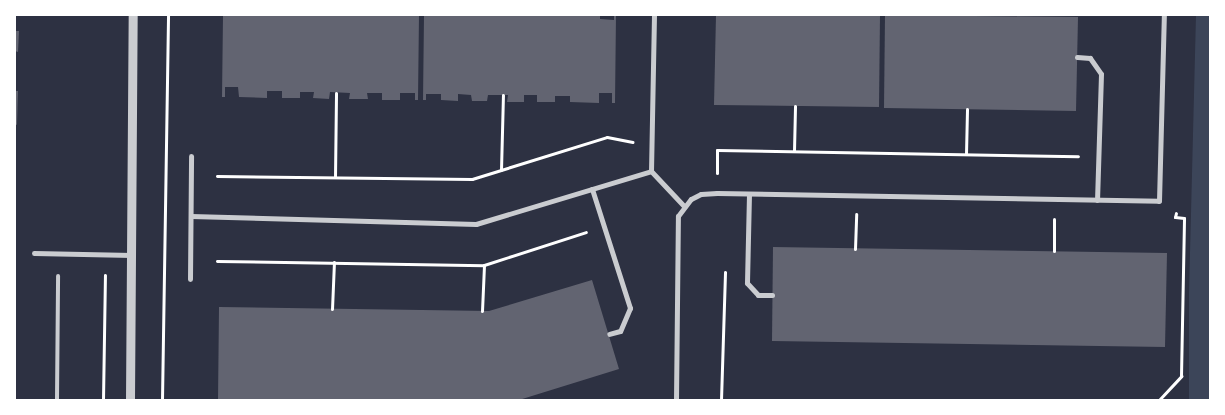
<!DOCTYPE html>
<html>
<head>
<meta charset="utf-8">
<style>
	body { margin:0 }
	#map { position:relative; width:1225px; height:415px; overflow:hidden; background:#2d3142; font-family:"Open Sans",sans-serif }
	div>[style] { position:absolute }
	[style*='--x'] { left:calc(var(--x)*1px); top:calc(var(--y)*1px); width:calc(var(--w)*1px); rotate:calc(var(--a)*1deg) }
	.green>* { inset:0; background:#3c4559 }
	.building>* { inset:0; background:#626471 }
	.path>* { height:3px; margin:-1.5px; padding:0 1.5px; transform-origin:1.5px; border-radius:1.5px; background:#fff }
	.service>* { height:4px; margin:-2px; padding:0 2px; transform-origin:2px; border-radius:2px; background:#caccd0 }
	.minor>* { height:5px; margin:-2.5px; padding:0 2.5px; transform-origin:2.5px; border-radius:2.5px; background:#caccd0 }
	.tertiary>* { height:9px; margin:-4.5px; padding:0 4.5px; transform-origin:4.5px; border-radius:4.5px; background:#caccd0 }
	span { translate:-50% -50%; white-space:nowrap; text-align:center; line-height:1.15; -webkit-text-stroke:4.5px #fff; paint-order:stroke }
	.frame { position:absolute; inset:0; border:16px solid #fff; pointer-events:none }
</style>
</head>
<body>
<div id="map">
	<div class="green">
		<div style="clip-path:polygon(1196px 15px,1210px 15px,1210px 400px,1189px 400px,1189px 293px)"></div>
	</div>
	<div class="building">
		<div style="clip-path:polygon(223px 15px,419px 15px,418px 100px,415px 100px,415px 93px,400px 93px,400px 100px,382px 100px,382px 93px,367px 93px,368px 99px,349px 99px,350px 93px,330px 92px,329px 99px,313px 98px,314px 92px,300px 92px,300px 98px,282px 98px,282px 91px,267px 91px,267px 98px,239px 97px,238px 87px,225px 87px,225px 97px,222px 97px)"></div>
		<div style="clip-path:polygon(424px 15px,600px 15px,600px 19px,614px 20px,614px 15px,616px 15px,615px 103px,612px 103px,612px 93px,599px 93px,599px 103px,570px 102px,570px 96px,555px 96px,555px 102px,537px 102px,537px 95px,524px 95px,524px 102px,507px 102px,508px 95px,488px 95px,487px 101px,472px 101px,471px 95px,458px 94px,458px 101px,441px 100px,441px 94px,426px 94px,426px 100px,423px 100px)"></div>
		<div style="clip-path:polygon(716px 15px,880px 15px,879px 107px,714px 105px)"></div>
		<div style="clip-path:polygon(885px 15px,1078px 17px,1076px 111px,884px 108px)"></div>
		<div style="clip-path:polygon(15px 31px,19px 31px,18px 52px,15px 51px)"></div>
		<div style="clip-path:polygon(15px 91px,18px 91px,17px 125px,15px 124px)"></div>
		<div style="clip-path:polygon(773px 247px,1167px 253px,1165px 347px,772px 341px)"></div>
		<div style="clip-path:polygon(592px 280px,619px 369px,519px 400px,218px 400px,219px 307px,489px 311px)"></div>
	</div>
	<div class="path">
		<div style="--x:794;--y:151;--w:45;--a:-88.7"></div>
		<div style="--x:966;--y:154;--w:45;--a:-88.7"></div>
		<div style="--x:501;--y:170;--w:75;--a:-88.5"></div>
		<div style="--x:717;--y:173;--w:23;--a:-90"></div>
		<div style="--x:717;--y:150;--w:361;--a:1"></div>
		<div style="--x:217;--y:176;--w:255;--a:0.7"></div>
		<div style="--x:472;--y:179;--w:141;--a:-17.3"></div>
		<div style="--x:607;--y:137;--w:26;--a:11"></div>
		<div style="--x:335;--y:177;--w:84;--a:-89.3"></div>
		<div style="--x:855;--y:249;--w:35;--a:-88"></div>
		<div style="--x:1054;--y:251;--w:32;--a:-90"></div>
		<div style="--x:217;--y:261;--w:267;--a:0.9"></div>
		<div style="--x:484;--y:265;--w:107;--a:-17.9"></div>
		<div style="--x:332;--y:309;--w:47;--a:-87.6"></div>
		<div style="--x:482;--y:311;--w:46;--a:-87.5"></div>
		<div style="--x:103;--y:400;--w:125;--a:-89.1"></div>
		<div style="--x:162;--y:400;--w:385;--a:-89.1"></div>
		<div style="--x:721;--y:400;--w:128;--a:-88.2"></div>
		<div style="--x:1159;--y:400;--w:33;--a:-47"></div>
		<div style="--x:1181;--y:376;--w:158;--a:-88.9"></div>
		<div style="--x:1184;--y:218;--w:9;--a:-174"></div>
		<div style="--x:1175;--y:217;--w:4;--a:-76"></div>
	</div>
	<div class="service">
		<div style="--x:57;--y:400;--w:124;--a:-89.5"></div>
	</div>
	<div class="minor">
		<div style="--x:654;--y:15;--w:156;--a:91.1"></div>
		<div style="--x:651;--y:171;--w:48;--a:46.7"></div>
		<div style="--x:1077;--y:57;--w:13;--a:4"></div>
		<div style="--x:1090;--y:58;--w:19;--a:55"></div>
		<div style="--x:1101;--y:74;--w:126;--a:91.8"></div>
		<div style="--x:592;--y:189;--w:125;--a:72.3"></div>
		<div style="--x:630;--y:308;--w:25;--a:113"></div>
		<div style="--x:620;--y:331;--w:11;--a:165"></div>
		<div style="--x:749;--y:194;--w:89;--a:91.3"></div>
		<div style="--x:747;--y:283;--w:16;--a:47"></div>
		<div style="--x:758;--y:295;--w:14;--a:0"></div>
		<div style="--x:191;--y:216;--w:285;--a:1.6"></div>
		<div style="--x:476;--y:224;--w:183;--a:-16.8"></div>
		<div style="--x:34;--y:253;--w:98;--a:1.2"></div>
		<div style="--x:190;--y:279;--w:123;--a:-89.5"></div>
		<div style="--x:676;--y:400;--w:184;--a:-89.4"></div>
		<div style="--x:678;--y:216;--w:21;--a:-53"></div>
		<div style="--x:691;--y:199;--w:11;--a:-27"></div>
		<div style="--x:701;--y:194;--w:16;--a:-4"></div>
		<div style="--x:717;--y:193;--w:442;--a:1"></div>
		<div style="--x:1159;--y:201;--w:186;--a:-88.5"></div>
	</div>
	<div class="tertiary">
		<div style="--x:130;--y:400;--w:385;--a:-89.6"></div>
	</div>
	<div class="frame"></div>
</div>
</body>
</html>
